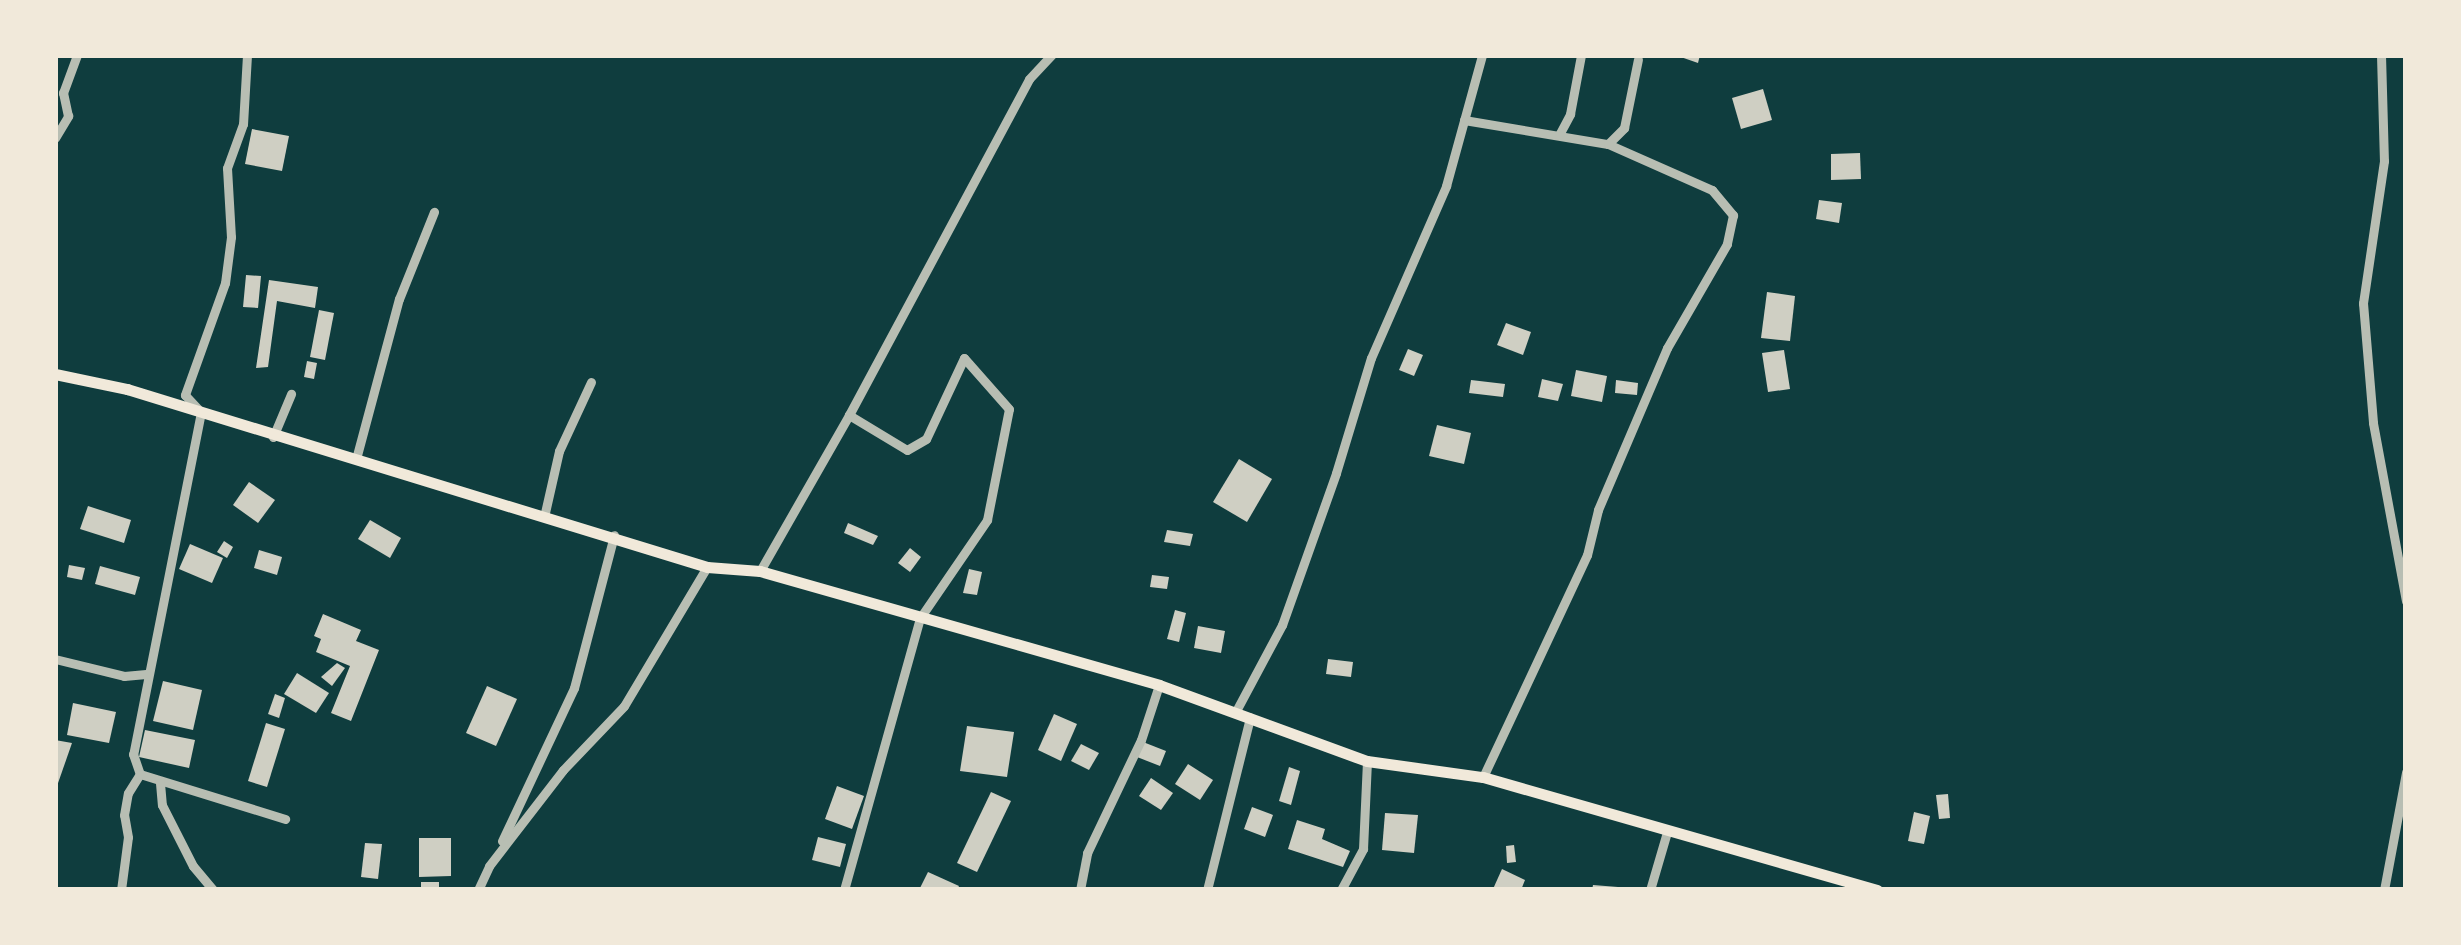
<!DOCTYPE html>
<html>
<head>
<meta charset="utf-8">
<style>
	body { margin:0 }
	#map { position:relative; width:2461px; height:945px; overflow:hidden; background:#0f3d3e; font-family:"Titillium Web",sans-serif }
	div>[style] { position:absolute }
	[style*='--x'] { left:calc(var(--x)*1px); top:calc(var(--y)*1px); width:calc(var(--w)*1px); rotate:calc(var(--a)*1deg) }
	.building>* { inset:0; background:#cfcfc3 }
	.minor>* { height:9px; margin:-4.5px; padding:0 4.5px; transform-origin:4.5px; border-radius:4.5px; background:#b8beb3 }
	.secondary>* { height:11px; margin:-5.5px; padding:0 5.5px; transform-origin:5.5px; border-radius:5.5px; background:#f1e9da }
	span { translate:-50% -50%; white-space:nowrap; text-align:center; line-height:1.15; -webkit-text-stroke:9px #f1e9da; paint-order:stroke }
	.frame { position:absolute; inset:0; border:58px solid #f1e9da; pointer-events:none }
</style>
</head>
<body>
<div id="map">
	<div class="building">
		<div style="clip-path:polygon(1675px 55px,1700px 55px,1698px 63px)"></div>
		<div style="clip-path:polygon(1763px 89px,1772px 120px,1741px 129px,1732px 98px)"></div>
		<div style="clip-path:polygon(252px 129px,289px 136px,282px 171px,245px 164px)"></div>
		<div style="clip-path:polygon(1860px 153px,1861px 179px,1831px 180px,1831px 154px)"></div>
		<div style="clip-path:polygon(1819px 200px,1842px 203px,1839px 223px,1816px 219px)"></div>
		<div style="clip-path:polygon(246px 275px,261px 276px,258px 308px,243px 307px)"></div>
		<div style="clip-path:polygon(269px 280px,318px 287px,315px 308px,277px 301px,268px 367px,256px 368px)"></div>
		<div style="clip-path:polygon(1767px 292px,1795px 296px,1790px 341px,1761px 338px)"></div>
		<div style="clip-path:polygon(319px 310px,334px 313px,325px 360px,310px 357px)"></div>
		<div style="clip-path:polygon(1506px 323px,1531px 332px,1523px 355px,1497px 345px)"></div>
		<div style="clip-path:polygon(1408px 349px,1423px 355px,1414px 376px,1399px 370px)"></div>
		<div style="clip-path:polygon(1784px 350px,1790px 389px,1768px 392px,1762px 353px)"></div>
		<div style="clip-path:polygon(307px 361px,317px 363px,314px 379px,304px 377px)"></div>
		<div style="clip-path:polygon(1576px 370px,1607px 376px,1602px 402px,1571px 396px)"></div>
		<div style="clip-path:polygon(1542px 379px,1563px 384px,1558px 401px,1538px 397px)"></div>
		<div style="clip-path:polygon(1471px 380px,1505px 384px,1503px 397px,1469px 393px)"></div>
		<div style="clip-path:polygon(1616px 380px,1638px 383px,1637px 395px,1615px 393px)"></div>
		<div style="clip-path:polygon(1437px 425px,1471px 433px,1464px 464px,1429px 456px)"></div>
		<div style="clip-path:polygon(1239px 459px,1272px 479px,1247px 522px,1213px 502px)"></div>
		<div style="clip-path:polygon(249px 482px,275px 500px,258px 523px,233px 505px)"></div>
		<div style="clip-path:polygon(88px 506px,131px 520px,124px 543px,80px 529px)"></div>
		<div style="clip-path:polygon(370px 520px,401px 538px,390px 558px,358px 539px)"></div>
		<div style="clip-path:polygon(848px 523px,878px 536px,873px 545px,844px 533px)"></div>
		<div style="clip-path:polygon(1167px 530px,1193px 534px,1190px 546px,1164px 542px)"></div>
		<div style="clip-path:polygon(224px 541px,233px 547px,227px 558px,217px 552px)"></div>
		<div style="clip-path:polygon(190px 544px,223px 558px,212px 583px,179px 569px)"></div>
		<div style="clip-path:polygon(910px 548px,921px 557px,910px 572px,898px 563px)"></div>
		<div style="clip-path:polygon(259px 550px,282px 557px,277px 575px,254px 568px)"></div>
		<div style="clip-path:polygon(69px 565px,85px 568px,82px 580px,67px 577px)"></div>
		<div style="clip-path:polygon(100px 566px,140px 577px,135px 595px,95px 584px)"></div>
		<div style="clip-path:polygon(969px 569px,982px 572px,977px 595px,963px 593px)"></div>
		<div style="clip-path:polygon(1152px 575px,1169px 577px,1167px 589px,1150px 587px)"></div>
		<div style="clip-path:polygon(1175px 610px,1186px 613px,1179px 642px,1167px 639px)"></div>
		<div style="clip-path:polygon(323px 614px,361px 630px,356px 641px,379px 650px,351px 721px,331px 713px,350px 666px,316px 652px,321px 639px,314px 636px)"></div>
		<div style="clip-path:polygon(1198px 626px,1225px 631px,1221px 653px,1194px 648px)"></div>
		<div style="clip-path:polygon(1328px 659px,1353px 662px,1351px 677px,1326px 674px)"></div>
		<div style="clip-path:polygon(337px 663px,345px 668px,332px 686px,321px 677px)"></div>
		<div style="clip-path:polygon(297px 673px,329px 693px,316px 713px,284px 694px)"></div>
		<div style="clip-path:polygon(163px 681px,202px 690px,193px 730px,153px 721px)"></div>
		<div style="clip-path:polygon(487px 686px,517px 699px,496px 746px,466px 733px)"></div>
		<div style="clip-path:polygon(275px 694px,285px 698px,279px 718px,268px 714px)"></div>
		<div style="clip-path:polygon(73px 703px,116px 712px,109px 743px,67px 735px)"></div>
		<div style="clip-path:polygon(1054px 714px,1077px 724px,1061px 761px,1038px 750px)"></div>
		<div style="clip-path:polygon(266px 723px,285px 729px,267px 787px,248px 781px)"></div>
		<div style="clip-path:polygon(967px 726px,1014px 732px,1007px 777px,960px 771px)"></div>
		<div style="clip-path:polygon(145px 730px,195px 740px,189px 768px,139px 757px)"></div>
		<div style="clip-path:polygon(55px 740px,72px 743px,57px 786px,55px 786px)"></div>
		<div style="clip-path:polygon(1143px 742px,1166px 751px,1160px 766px,1137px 757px)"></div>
		<div style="clip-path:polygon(1081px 744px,1099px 753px,1089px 770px,1071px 761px)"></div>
		<div style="clip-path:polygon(1188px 764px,1213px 780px,1200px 800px,1175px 784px)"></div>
		<div style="clip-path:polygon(1289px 767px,1300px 771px,1291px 805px,1279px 801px)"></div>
		<div style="clip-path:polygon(1151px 778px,1173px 793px,1161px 810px,1139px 796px)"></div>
		<div style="clip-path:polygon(837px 786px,864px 796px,852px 829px,825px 819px)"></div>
		<div style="clip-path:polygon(991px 792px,1011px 801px,977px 872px,957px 863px)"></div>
		<div style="clip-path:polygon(1948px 794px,1950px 818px,1939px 819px,1936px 795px)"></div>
		<div style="clip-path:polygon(1252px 807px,1273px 815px,1265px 837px,1244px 829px)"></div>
		<div style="clip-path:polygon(1914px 812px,1930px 816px,1924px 844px,1908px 841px)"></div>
		<div style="clip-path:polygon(1385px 813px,1418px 815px,1414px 853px,1382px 850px)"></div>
		<div style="clip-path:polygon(1297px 820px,1325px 829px,1322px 839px,1350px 851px,1343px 867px,1288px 849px)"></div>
		<div style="clip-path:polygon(818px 837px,846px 844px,840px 867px,812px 860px)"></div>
		<div style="clip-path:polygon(419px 838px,451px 838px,451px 876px,419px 877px)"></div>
		<div style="clip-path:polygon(365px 843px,382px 844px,378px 879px,361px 877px)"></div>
		<div style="clip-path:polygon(1514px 845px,1516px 862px,1507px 863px,1506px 846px)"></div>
		<div style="clip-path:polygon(1502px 869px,1525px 880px,1521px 890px,1493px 889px)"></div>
		<div style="clip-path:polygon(928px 872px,959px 886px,957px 890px,919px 890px)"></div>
		<div style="clip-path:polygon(421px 882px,439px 882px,439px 890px,421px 890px)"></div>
		<div style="clip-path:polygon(1593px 885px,1618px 887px,1618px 890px,1592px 890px)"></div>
	</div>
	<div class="minor">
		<div style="--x:247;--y:55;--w:69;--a:93.3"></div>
		<div style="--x:243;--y:124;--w:47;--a:110"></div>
		<div style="--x:227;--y:168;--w:69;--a:86.7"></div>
		<div style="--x:231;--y:237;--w:46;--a:97.4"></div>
		<div style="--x:225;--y:283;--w:119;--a:109.7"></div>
		<div style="--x:185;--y:395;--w:23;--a:47"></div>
		<div style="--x:201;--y:412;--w:349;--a:101.2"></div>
		<div style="--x:133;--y:754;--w:21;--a:71"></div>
		<div style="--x:140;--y:774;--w:152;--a:17.2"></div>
		<div style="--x:2381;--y:55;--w:106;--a:88.4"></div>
		<div style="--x:2384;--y:161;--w:144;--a:98.4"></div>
		<div style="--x:2363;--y:303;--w:120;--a:85.2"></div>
		<div style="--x:2373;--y:423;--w:181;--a:79.5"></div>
		<div style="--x:1464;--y:120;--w:146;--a:9.5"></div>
		<div style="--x:1608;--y:144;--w:114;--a:23.9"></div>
		<div style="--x:1712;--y:190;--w:33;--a:50"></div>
		<div style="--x:1733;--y:215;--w:30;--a:102"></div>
		<div style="--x:1727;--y:244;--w:120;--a:120"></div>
		<div style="--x:1667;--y:348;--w:176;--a:113.1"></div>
		<div style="--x:1598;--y:510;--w:46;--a:103.7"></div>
		<div style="--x:1587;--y:555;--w:245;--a:115.1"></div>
		<div style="--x:1559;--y:135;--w:24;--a:-62"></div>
		<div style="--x:1570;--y:114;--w:60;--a:-79.4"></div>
		<div style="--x:55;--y:138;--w:26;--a:-59"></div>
		<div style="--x:68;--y:116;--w:24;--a:-102"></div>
		<div style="--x:63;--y:93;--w:40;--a:-69.8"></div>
		<div style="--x:1608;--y:144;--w:23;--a:-45"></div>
		<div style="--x:1624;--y:128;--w:70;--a:-78.5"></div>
		<div style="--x:273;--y:437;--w:47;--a:-67.3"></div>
		<div style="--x:356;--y:459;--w:166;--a:-75"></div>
		<div style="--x:399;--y:299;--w:94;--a:-68.1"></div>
		<div style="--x:544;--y:517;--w:68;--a:-77.2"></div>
		<div style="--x:559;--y:451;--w:76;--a:-65.1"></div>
		<div style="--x:760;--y:571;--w:180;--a:-60.3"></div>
		<div style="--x:849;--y:415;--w:381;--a:-61.8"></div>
		<div style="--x:1029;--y:79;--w:33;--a:-47"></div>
		<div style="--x:55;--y:659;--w:71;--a:13.8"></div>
		<div style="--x:124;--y:676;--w:22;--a:-5"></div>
		<div style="--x:1236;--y:711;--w:98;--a:-61.9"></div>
		<div style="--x:1282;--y:625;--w:161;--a:-70.4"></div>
		<div style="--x:1336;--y:473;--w:120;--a:-73.1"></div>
		<div style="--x:1371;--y:358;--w:188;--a:-66.4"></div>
		<div style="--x:1446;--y:186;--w:136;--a:-74.6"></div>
		<div style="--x:160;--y:783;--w:22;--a:85"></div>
		<div style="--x:162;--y:805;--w:68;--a:63.1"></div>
		<div style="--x:193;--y:866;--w:31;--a:50"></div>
		<div style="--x:502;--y:841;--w:169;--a:-64.8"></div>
		<div style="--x:574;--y:688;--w:158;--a:-75.3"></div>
		<div style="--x:121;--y:890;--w:53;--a:-82.5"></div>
		<div style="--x:128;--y:837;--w:22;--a:-100"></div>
		<div style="--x:124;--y:815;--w:22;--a:-80"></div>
		<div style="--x:128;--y:793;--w:22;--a:-58"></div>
		<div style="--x:478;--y:890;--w:26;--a:-65"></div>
		<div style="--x:489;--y:866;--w:121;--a:-52.4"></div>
		<div style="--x:563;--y:770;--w:88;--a:-46.4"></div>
		<div style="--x:624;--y:706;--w:162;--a:-59.2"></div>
		<div style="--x:844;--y:890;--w:282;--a:-74.4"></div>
		<div style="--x:920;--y:618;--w:119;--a:-55.6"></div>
		<div style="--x:987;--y:520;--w:113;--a:-78.8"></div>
		<div style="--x:1009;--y:409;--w:68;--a:-131.4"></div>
		<div style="--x:964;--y:358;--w:89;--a:115.1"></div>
		<div style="--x:926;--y:439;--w:22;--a:150"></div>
		<div style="--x:907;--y:450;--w:68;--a:-148.9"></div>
		<div style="--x:1080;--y:890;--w:38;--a:-79"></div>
		<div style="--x:1087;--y:853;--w:125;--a:-64.5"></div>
		<div style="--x:1141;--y:740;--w:58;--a:-71.9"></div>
		<div style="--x:1207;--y:890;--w:178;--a:-76"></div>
		<div style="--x:1341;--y:890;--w:47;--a:-61.8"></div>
		<div style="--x:1363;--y:849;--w:88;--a:-87.4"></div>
		<div style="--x:1650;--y:890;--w:60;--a:-73.7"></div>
		<div style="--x:2384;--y:890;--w:120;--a:-79.4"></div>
	</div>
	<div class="secondary">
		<div style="--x:55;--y:374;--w:74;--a:11.8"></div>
		<div style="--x:127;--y:389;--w:607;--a:17.06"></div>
		<div style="--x:707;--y:567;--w:53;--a:4.3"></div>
		<div style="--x:760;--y:571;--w:415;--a:15.9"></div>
		<div style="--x:1159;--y:685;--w:221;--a:20.1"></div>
		<div style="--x:1367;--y:761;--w:117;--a:7.9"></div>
		<div style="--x:1483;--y:777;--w:410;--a:16"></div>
	</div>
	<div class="frame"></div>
</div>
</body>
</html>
